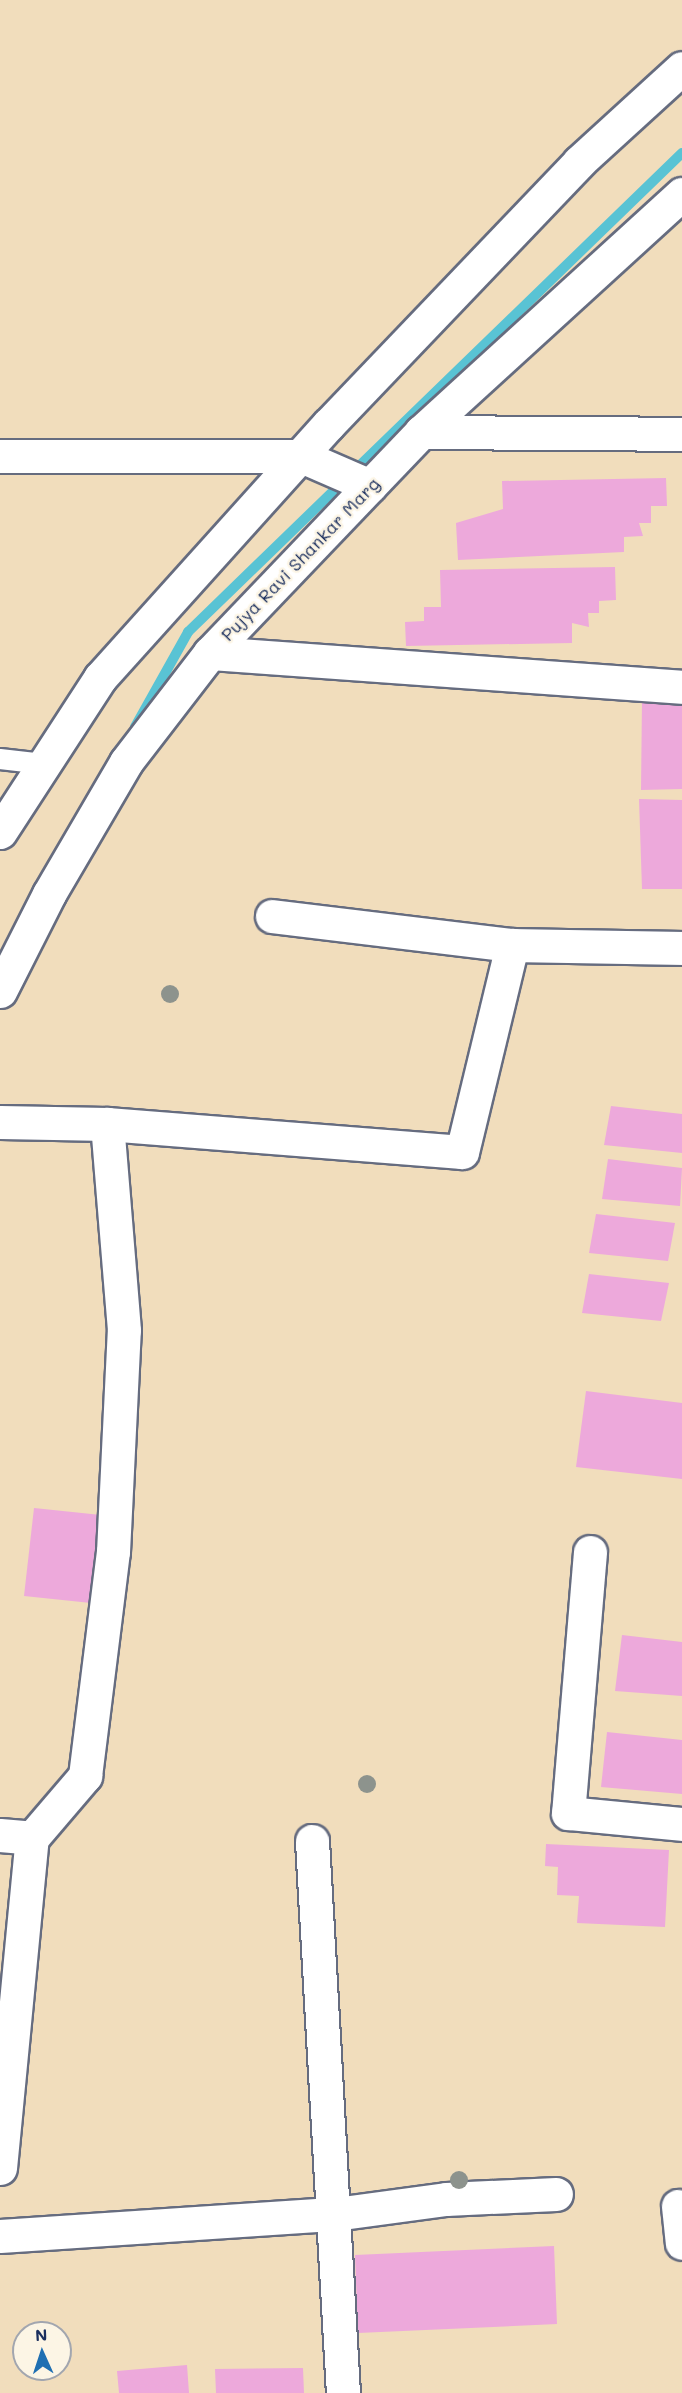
<!DOCTYPE html>
<html>
<head>
<meta charset="utf-8">
<style>
	body { margin:0 }
	#map { position:relative; width:682px; height:2393px; overflow:hidden; background:#f1ddbc; font-family:Mali,sans-serif }
	div>[style] { position:absolute }
	[style*='--x'] { left:calc(var(--x)*1px); top:calc(var(--y)*1px); width:calc(var(--w)*1px); rotate:calc(var(--a)*1deg) }
	.stream>* { height:10px; margin:-5px; padding:0 5px; transform-origin:5px; border-radius:5px; background:#59c3d4 }
	.building>* { inset:0; background:#eda9db }
	.roads { filter:drop-shadow(2px 0 #666c7f) drop-shadow(-2px 0 #666c7f) drop-shadow(0 2px #666c7f) drop-shadow(0 -2px #666c7f) }
	.lane>* { height:20px; margin:-10px; padding:0 10px; transform-origin:10px; border-radius:10px; background:#fff }
	.street>* { height:33px; margin:-16.5px; padding:0 16.5px; transform-origin:16.5px; border-radius:16.5px; background:#fff }
	.primary>* { height:33px; margin:-16.5px; padding:0 16.5px; transform-origin:16.5px; border-radius:16.5px; background:#fff }
	.trees>* { width:18px; height:18px; margin:-9px; border-radius:50%; background:#8d938d }
	span { translate:-50% -50%; white-space:nowrap; text-align:center; line-height:1.15; -webkit-text-stroke:5px #fcf5e5; paint-order:stroke }
	.street-label { font-size:18px; color:#1b2f5e }
	.north { position:absolute; left:12px; top:2321px; width:60px; height:60px; box-sizing:border-box; background:#fcf5e5; border:2px solid #a2a6af; border-radius:50%; rotate:357deg; font-size:16px; font-weight:700; line-height:24px; text-align:center; color:#1b2f5e }
	.north::after { content:''; display:block; margin:auto; width:21px; height:27px; background:#1f6fb2; clip-path:polygon(50% 0,100% 100%,50% 72%,0 100%) }
</style>
</head>
<body>
<div id="map">
	<div class="stream">
		<div style="--x:135;--y:727;--w:109;--a:-60.8"></div>
		<div style="--x:188;--y:632;--w:688;--a:-44.12"></div>
	</div>
	<div class="building">
		<div style="clip-path:polygon(666px 478px,667px 506px,651px 506px,651px 523px,639px 523px,643px 536px,624px 537px,624px 552px,458px 560px,456px 523px,503px 509px,502px 481px)"></div>
		<div style="clip-path:polygon(615px 567px,616px 600px,599px 601px,599px 613px,588px 613px,589px 627px,572px 623px,572px 643px,406px 646px,405px 622px,424px 621px,424px 607px,441px 607px,440px 570px)"></div>
		<div style="clip-path:polygon(642px 700px,682px 702px,682px 789px,641px 790px)"></div>
		<div style="clip-path:polygon(639px 799px,682px 800px,682px 889px,642px 889px)"></div>
		<div style="clip-path:polygon(611px 1106px,682px 1114px,682px 1153px,604px 1145px)"></div>
		<div style="clip-path:polygon(608px 1159px,682px 1168px,680px 1206px,602px 1199px)"></div>
		<div style="clip-path:polygon(596px 1214px,675px 1223px,668px 1261px,589px 1253px)"></div>
		<div style="clip-path:polygon(589px 1274px,669px 1283px,661px 1321px,582px 1313px)"></div>
		<div style="clip-path:polygon(586px 1391px,682px 1403px,682px 1479px,576px 1467px)"></div>
		<div style="clip-path:polygon(34px 1508px,101px 1515px,91px 1603px,24px 1596px)"></div>
		<div style="clip-path:polygon(622px 1635px,682px 1642px,682px 1696px,615px 1691px)"></div>
		<div style="clip-path:polygon(607px 1732px,682px 1740px,682px 1794px,601px 1787px)"></div>
		<div style="clip-path:polygon(546px 1844px,669px 1850px,665px 1927px,577px 1923px,579px 1896px,557px 1895px,558px 1867px,545px 1866px)"></div>
		<div style="clip-path:polygon(554px 2246px,557px 2324px,358px 2333px,355px 2255px)"></div>
		<div style="clip-path:polygon(187px 2365px,189px 2393px,119px 2393px,117px 2371px)"></div>
		<div style="clip-path:polygon(303px 2368px,304px 2393px,216px 2393px,215px 2369px)"></div>
	</div>
	<div class="roads">
		<div class="lane">
			<div style="--x:0;--y:759;--w:44;--a:6.5"></div>
		</div>
		<div class="street">
			<div style="--x:421;--y:432;--w:261;--a:0.4"></div>
			<div style="--x:0;--y:456;--w:301;--a:0"></div>
			<div style="--x:301;--y:456;--w:75;--a:23.5"></div>
			<div style="--x:210;--y:653;--w:473;--a:4.1"></div>
			<div style="--x:272;--y:916;--w:242;--a:6.9"></div>
			<div style="--x:0;--y:1122;--w:107;--a:1.1"></div>
			<div style="--x:107;--y:1124;--w:356;--a:4.5"></div>
			<div style="--x:462;--y:1152;--w:213;--a:-76.4"></div>
			<div style="--x:512;--y:945;--w:170;--a:1"></div>
			<div style="--x:590;--y:1552;--w:262;--a:94.8"></div>
			<div style="--x:568;--y:1813;--w:115;--a:5.5"></div>
			<div style="--x:0;--y:1835;--w:32;--a:5"></div>
			<div style="--x:312;--y:1841;--w:553;--a:86.79"></div>
			<div style="--x:0;--y:2168;--w:332;--a:-84.5"></div>
			<div style="--x:32;--y:1838;--w:82;--a:-49.5"></div>
			<div style="--x:85;--y:1776;--w:226;--a:-82.9"></div>
			<div style="--x:113;--y:1552;--w:222;--a:-87.2"></div>
			<div style="--x:124;--y:1330;--w:207;--a:-94.7"></div>
			<div style="--x:678;--y:2206;--w:37;--a:84"></div>
			<div style="--x:0;--y:2236;--w:336;--a:-3.8"></div>
			<div style="--x:335;--y:2214;--w:112;--a:-7.7"></div>
			<div style="--x:446;--y:2199;--w:110;--a:-2.6"></div>
		</div>
		<div class="primary">
			<div style="--x:0;--y:832;--w:184;--a:-57"></div>
			<div style="--x:100;--y:678;--w:342;--a:-48"></div>
			<div style="--x:329;--y:424;--w:362;--a:-46.3"></div>
			<div style="--x:579;--y:162;--w:139;--a:-42.4"></div>
			<div style="--x:0;--y:991;--w:109;--a:-63.2"></div>
			<div style="--x:49;--y:894;--w:153;--a:-59.7"></div>
			<div style="--x:126;--y:762;--w:138;--a:-52.4"></div>
			<div style="--x:210;--y:653;--w:306;--a:-46.3"></div>
			<div style="--x:421;--y:432;--w:353;--a:-42.4"></div>
		</div>
	</div>
	<div class="trees">
		<div style="left:170px;top:994px"></div>
		<div style="left:367px;top:1784px"></div>
		<div style="left:459px;top:2180px"></div>
	</div>
	<div class="street-label">
		<span style="left:300px;top:559px;rotate:-46deg">Pujya Ravi Shankar Marg</span>
	</div>
	<div class="north">N</div>
</div>
</body>
</html>
